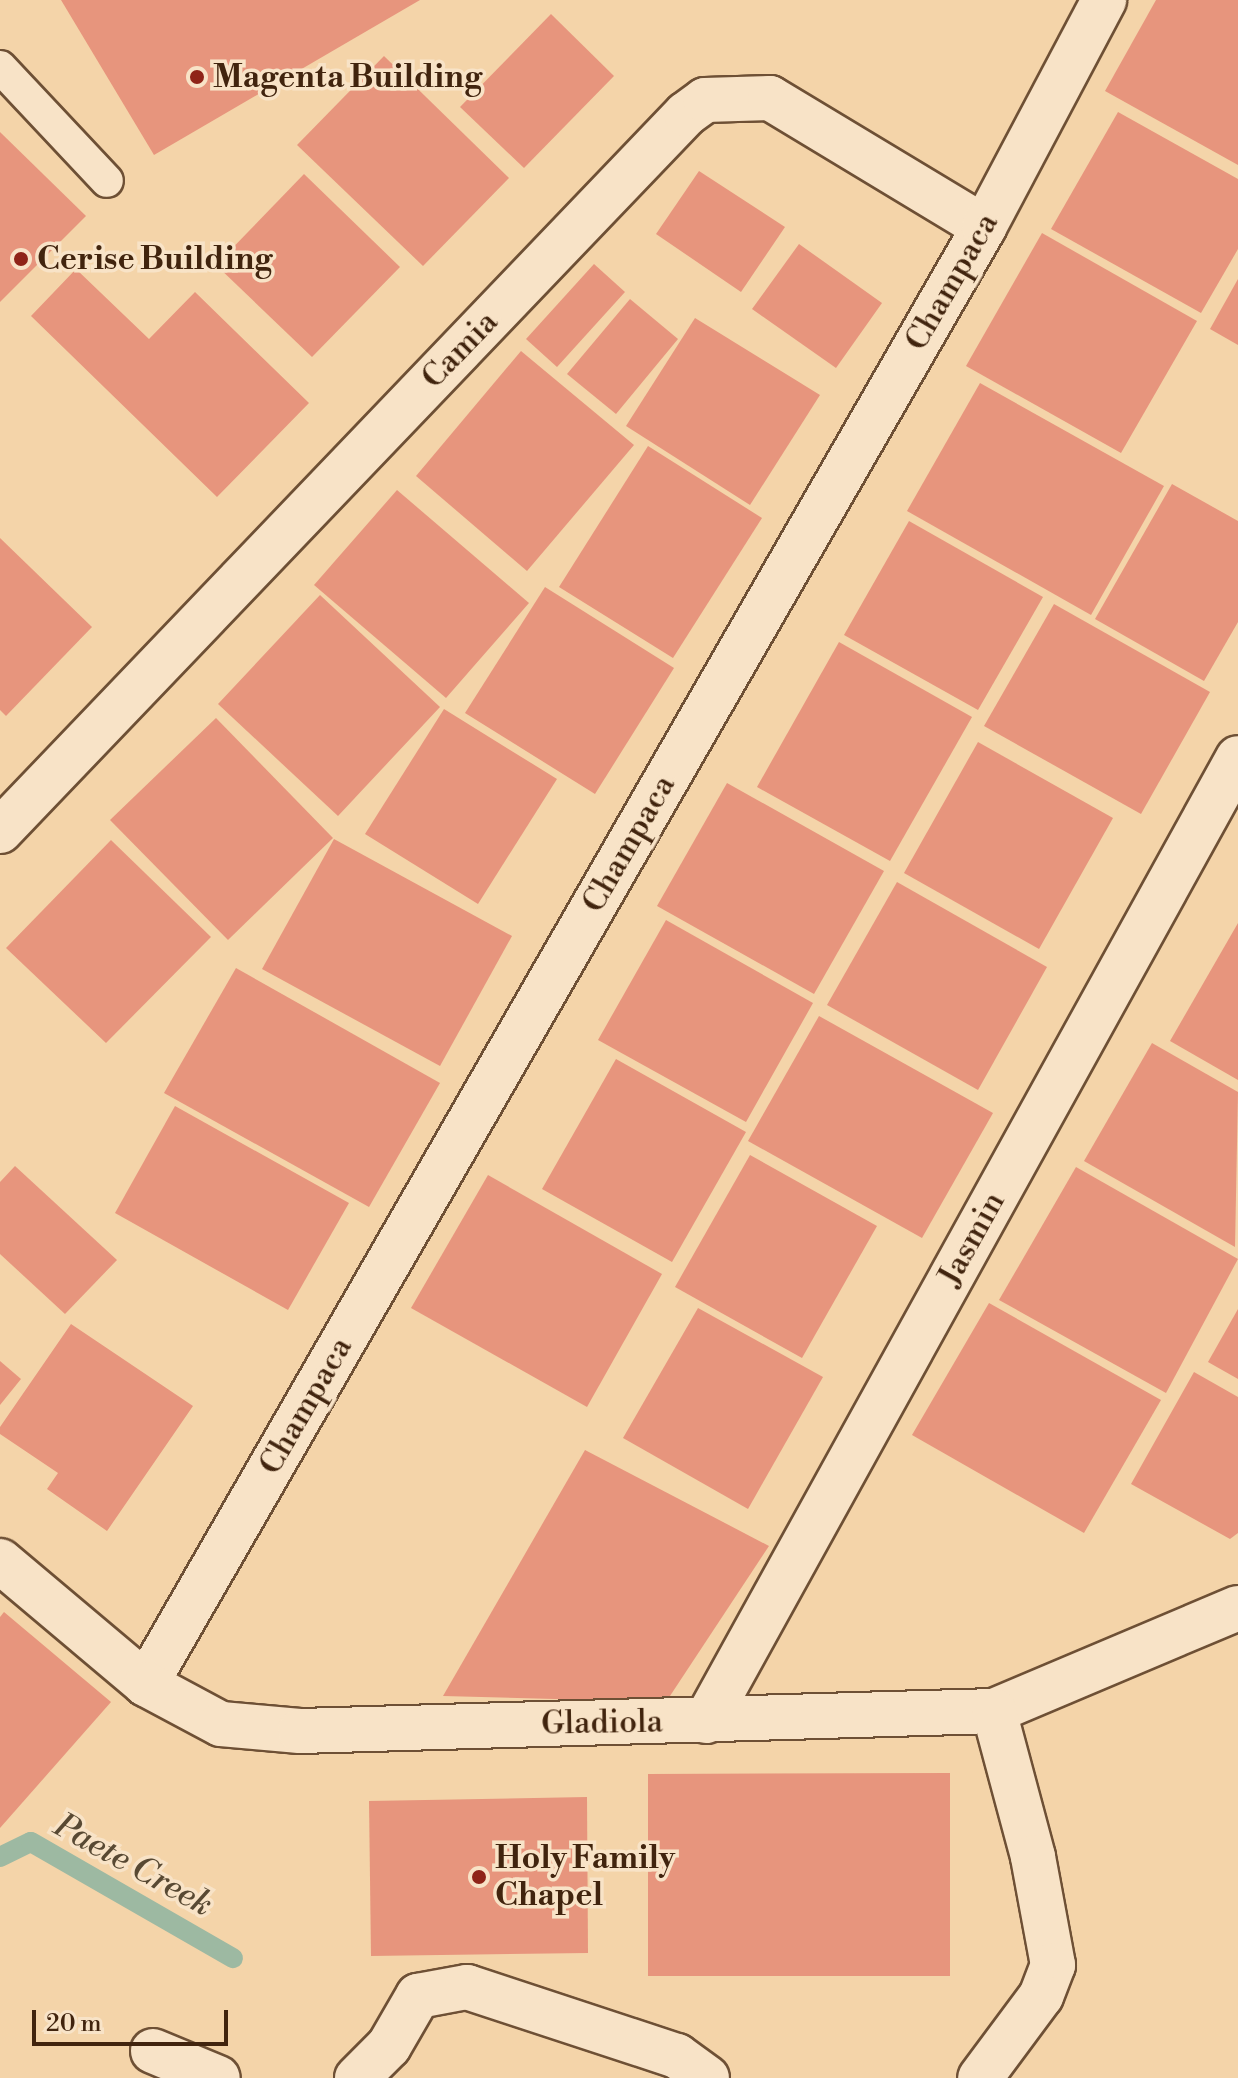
<!DOCTYPE html>
<html>
<head>
<meta charset="utf-8">
<style>
	body { margin:0 }
	#map { position:relative; width:1238px; height:2078px; overflow:hidden; background:#f4d4a9; font-family:"Libre Bodoni",serif }
	div>[style] { position:absolute }
	[style*='--x'] { left:calc(var(--x)*1px); top:calc(var(--y)*1px); width:calc(var(--w)*1px); rotate:calc(var(--a)*1deg) }
	.stream>* { height:20px; margin:-10px; padding:0 10px; transform-origin:10px; border-radius:10px; background:#9db9a2 }
	.building>* { inset:0; background:#e7957d }
	.roads { filter:drop-shadow(2px 0 #6e5035) drop-shadow(-2px 0 #6e5035) drop-shadow(0 2px #6e5035) drop-shadow(0 -2px #6e5035) }
	.lane>* { height:32px; margin:-16px; padding:0 16px; transform-origin:16px; border-radius:16px; background:#f8e3c7 }
	.street>* { height:44px; margin:-22px; padding:0 22px; transform-origin:22px; border-radius:22px; background:#f8e3c7 }
	.secondary>* { height:44px; margin:-22px; padding:0 22px; transform-origin:22px; border-radius:22px; background:#f8e3c7 }
	.dots>* { width:22px; height:22px; translate:-50% -50%; box-sizing:border-box; border:4px solid #f8e3c7; border-radius:50% }
	span { translate:-50% -50%; white-space:nowrap; text-align:center; line-height:1.15; -webkit-text-stroke:7px #f8e3c7; paint-order:stroke }
	.poi-label { font-size:32px; color:#41240e; font-weight:700 }
	.left { translate:0 -50%; text-align:left }
	.street-label { font-size:32px; color:#41240e }
	.water-label { font-size:34px; color:#584933; font-style:italic }
	.scale { position:absolute; left:32px; top:2010px; width:196px; height:36px; box-sizing:border-box; border:4px solid #41240e; border-top:0; padding-left:10px; font-size:24px; line-height:28px; white-space:nowrap; color:#41240e; -webkit-text-stroke:6px #f8e3c7; paint-order:stroke }
</style>
</head>
<body>
<div id="map">
	<div class="stream">
		<div style="--x:0;--y:1857;--w:34;--a:-26"></div>
		<div style="--x:31;--y:1842;--w:233;--a:29.9"></div>
	</div>
	<div class="building">
		<div style="clip-path:polygon(61px 0,420px 0,154px 155px)"></div>
		<div style="clip-path:polygon(1156px 0,1238px 0,1238px 165px,1105px 91px)"></div>
		<div style="clip-path:polygon(551px 14px,614px 76px,524px 168px,460px 107px)"></div>
		<div style="clip-path:polygon(384px 56px,509px 178px,423px 266px,297px 145px)"></div>
		<div style="clip-path:polygon(1118px 112px,1238px 179px,1238px 249px,1201px 313px,1051px 229px)"></div>
		<div style="clip-path:polygon(0 132px,86px 216px,0 302px)"></div>
		<div style="clip-path:polygon(699px 171px,785px 227px,741px 292px,656px 234px)"></div>
		<div style="clip-path:polygon(304px 174px,400px 267px,312px 357px,216px 265px)"></div>
		<div style="clip-path:polygon(1042px 233px,1197px 321px,1121px 453px,966px 366px)"></div>
		<div style="clip-path:polygon(799px 244px,882px 303px,836px 368px,752px 309px)"></div>
		<div style="clip-path:polygon(594px 264px,625px 292px,557px 367px,526px 339px)"></div>
		<div style="clip-path:polygon(76px 269px,149px 339px,195px 292px,309px 403px,217px 497px,31px 316px)"></div>
		<div style="clip-path:polygon(1238px 279px,1238px 345px,1210px 329px)"></div>
		<div style="clip-path:polygon(630px 299px,678px 339px,616px 414px,567px 374px)"></div>
		<div style="clip-path:polygon(695px 318px,820px 395px,750px 505px,626px 426px)"></div>
		<div style="clip-path:polygon(521px 351px,634px 445px,527px 571px,416px 476px)"></div>
		<div style="clip-path:polygon(980px 383px,1164px 486px,1091px 615px,907px 511px)"></div>
		<div style="clip-path:polygon(648px 446px,762px 518px,673px 658px,559px 587px)"></div>
		<div style="clip-path:polygon(1172px 484px,1238px 521px,1238px 622px,1204px 681px,1095px 619px)"></div>
		<div style="clip-path:polygon(397px 490px,529px 603px,446px 698px,314px 585px)"></div>
		<div style="clip-path:polygon(909px 521px,1043px 597px,978px 710px,844px 635px)"></div>
		<div style="clip-path:polygon(0 538px,92px 627px,6px 716px,0 710px)"></div>
		<div style="clip-path:polygon(545px 587px,674px 668px,595px 794px,465px 713px)"></div>
		<div style="clip-path:polygon(320px 595px,440px 707px,338px 816px,218px 704px)"></div>
		<div style="clip-path:polygon(1054px 604px,1210px 692px,1141px 814px,984px 726px)"></div>
		<div style="clip-path:polygon(839px 642px,972px 717px,890px 861px,757px 787px)"></div>
		<div style="clip-path:polygon(444px 709px,557px 779px,478px 904px,365px 834px)"></div>
		<div style="clip-path:polygon(216px 718px,333px 838px,228px 940px,110px 820px)"></div>
		<div style="clip-path:polygon(978px 742px,1113px 818px,1039px 949px,904px 873px)"></div>
		<div style="clip-path:polygon(727px 783px,884px 871px,814px 994px,657px 906px)"></div>
		<div style="clip-path:polygon(334px 839px,512px 936px,440px 1066px,262px 969px)"></div>
		<div style="clip-path:polygon(111px 840px,211px 937px,106px 1043px,6px 948px)"></div>
		<div style="clip-path:polygon(897px 882px,1047px 967px,978px 1090px,827px 1005px)"></div>
		<div style="clip-path:polygon(666px 920px,813px 1003px,746px 1122px,598px 1040px)"></div>
		<div style="clip-path:polygon(1238px 923px,1238px 1080px,1170px 1041px)"></div>
		<div style="clip-path:polygon(236px 968px,440px 1083px,369px 1207px,164px 1093px)"></div>
		<div style="clip-path:polygon(819px 1016px,993px 1113px,922px 1238px,748px 1141px)"></div>
		<div style="clip-path:polygon(1152px 1043px,1238px 1092px,1235px 1247px,1084px 1161px)"></div>
		<div style="clip-path:polygon(616px 1059px,746px 1132px,672px 1262px,542px 1189px)"></div>
		<div style="clip-path:polygon(175px 1106px,349px 1203px,288px 1310px,115px 1213px)"></div>
		<div style="clip-path:polygon(750px 1155px,877px 1226px,802px 1358px,675px 1287px)"></div>
		<div style="clip-path:polygon(15px 1166px,117px 1260px,65px 1314px,0 1254px,0 1182px)"></div>
		<div style="clip-path:polygon(1076px 1167px,1238px 1259px,1166px 1393px,999px 1300px)"></div>
		<div style="clip-path:polygon(488px 1175px,662px 1274px,587px 1407px,411px 1308px)"></div>
		<div style="clip-path:polygon(989px 1303px,1161px 1400px,1084px 1533px,912px 1435px)"></div>
		<div style="clip-path:polygon(698px 1308px,823px 1377px,748px 1509px,623px 1438px)"></div>
		<div style="clip-path:polygon(1238px 1309px,1238px 1379px,1208px 1362px)"></div>
		<div style="clip-path:polygon(71px 1324px,193px 1406px,107px 1531px,47px 1489px,58px 1473px,0 1434px,0 1427px)"></div>
		<div style="clip-path:polygon(0 1361px,21px 1379px,0 1405px)"></div>
		<div style="clip-path:polygon(1194px 1372px,1238px 1397px,1238px 1533px,1230px 1539px,1131px 1484px)"></div>
		<div style="clip-path:polygon(585px 1450px,769px 1546px,666px 1702px,443px 1696px)"></div>
		<div style="clip-path:polygon(4px 1612px,111px 1702px,0 1828px,0 1617px)"></div>
		<div style="clip-path:polygon(950px 1773px,950px 1976px,648px 1976px,648px 1774px)"></div>
		<div style="clip-path:polygon(587px 1797px,588px 1953px,371px 1956px,369px 1801px)"></div>
	</div>
	<div class="roads">
		<div class="lane">
			<div style="--x:0;--y:67;--w:156;--a:46.8"></div>
		</div>
		<div class="street">
			<div style="--x:0;--y:831;--w:992;--a:-46.27"></div>
			<div style="--x:686;--y:114;--w:24;--a:-36"></div>
			<div style="--x:705;--y:100;--w:65;--a:-1.8"></div>
			<div style="--x:770;--y:98;--w:250;--a:31.1"></div>
			<div style="--x:146;--y:1684;--w:1681;--a:-60.09"></div>
			<div style="--x:984;--y:227;--w:257;--a:-62.1"></div>
			<div style="--x:994;--y:1711;--w:265;--a:-22.9"></div>
			<div style="--x:706;--y:1721;--w:1100;--a:-61.08"></div>
			<div style="--x:153;--y:2051;--w:70;--a:22.6"></div>
			<div style="--x:357;--y:2078;--w:45;--a:-45"></div>
			<div style="--x:389;--y:2046;--w:58;--a:-59.9"></div>
			<div style="--x:418;--y:1996;--w:50;--a:-10.4"></div>
			<div style="--x:467;--y:1987;--w:221;--a:18.2"></div>
			<div style="--x:677;--y:2056;--w:37;--a:36"></div>
		</div>
		<div class="secondary">
			<div style="--x:0;--y:1561;--w:191;--a:40.1"></div>
			<div style="--x:146;--y:1684;--w:85;--a:28.1"></div>
			<div style="--x:221;--y:1724;--w:79;--a:5.1"></div>
			<div style="--x:300;--y:1731;--w:694;--a:-1.65"></div>
			<div style="--x:994;--y:1711;--w:151;--a:75"></div>
			<div style="--x:1033;--y:1857;--w:110;--a:79.5"></div>
			<div style="--x:1053;--y:1965;--w:33;--a:111"></div>
			<div style="--x:1041;--y:1996;--w:102;--a:126.6"></div>
		</div>
	</div>
	<div class="dots">
		<div style="left:197px;top:77px;background:#8f2418"></div>
		<div style="left:21px;top:259px;background:#8f2418"></div>
		<div style="left:479px;top:1877px;background:#8f2418"></div>
	</div>
	<div class="poi-label">
		<span class="left" style="left:213px;top:77px">Magenta Building</span>
		<span class="left" style="left:37px;top:259px">Cerise Building</span>
		<span class="left" style="left:495px;top:1877px">Holy Family<br>Chapel</span>
	</div>
	<div class="street-label">
		<span style="left:952px;top:282px;rotate:-60deg">Champaca</span>
		<span style="left:460px;top:350px;rotate:-46deg">Camia</span>
		<span style="left:629px;top:844px;rotate:-60deg">Champaca</span>
		<span style="left:972px;top:1239px;rotate:-61deg">Jasmin</span>
		<span style="left:306px;top:1406px;rotate:-60deg">Champaca</span>
		<span style="left:602px;top:1723px;rotate:-1deg">Gladiola</span>
	</div>
	<div class="water-label">
		<span style="left:133px;top:1866px;rotate:29deg">Paete Creek</span>
	</div>
	<div class="scale">20 m</div>
</div>
</body>
</html>
